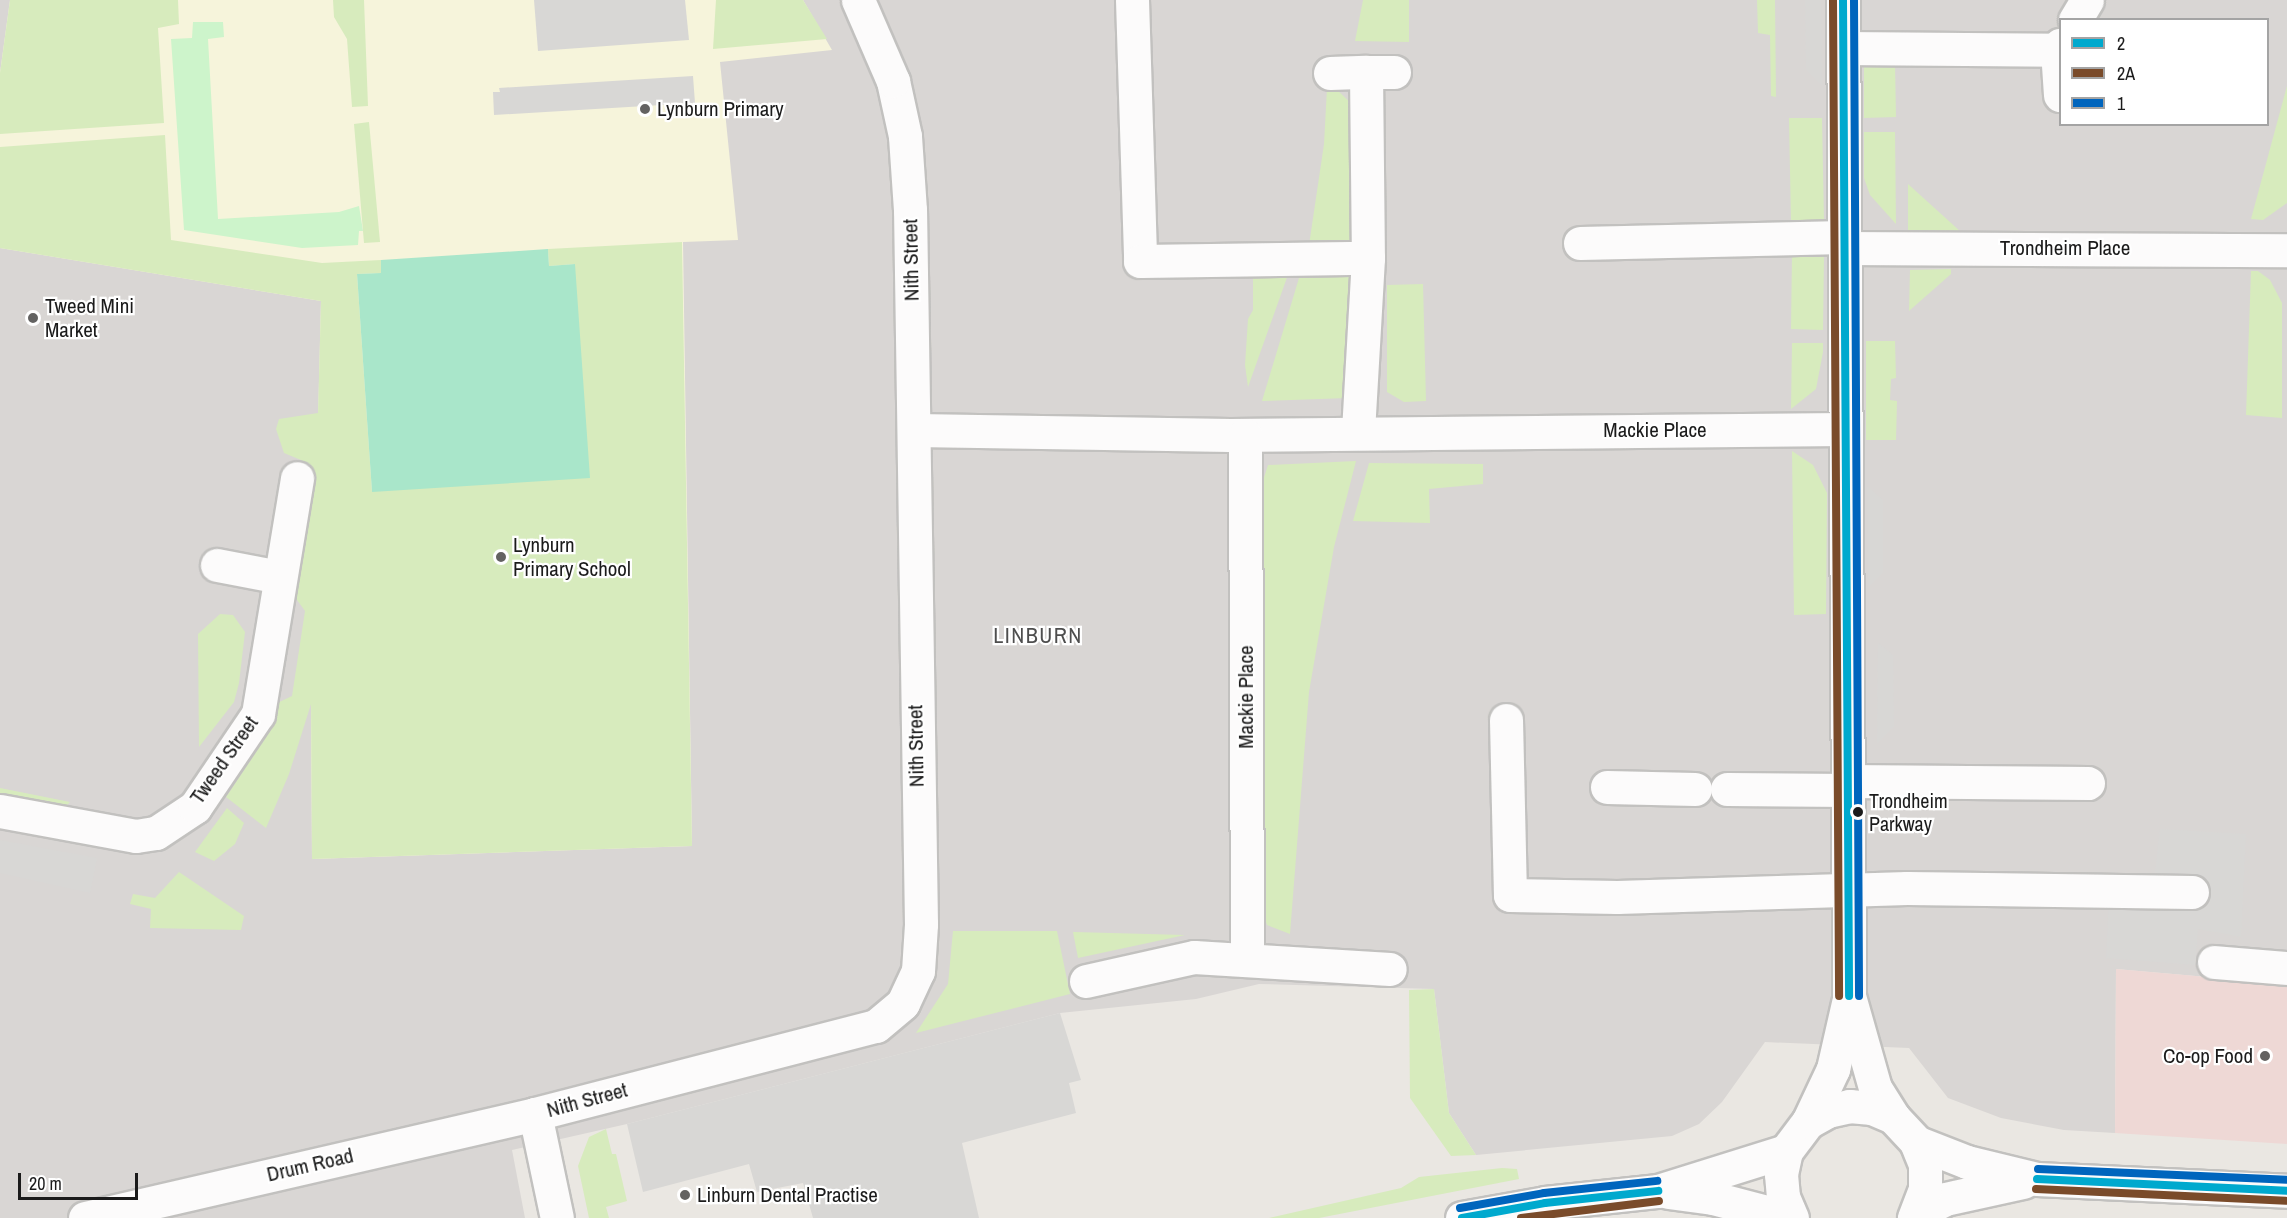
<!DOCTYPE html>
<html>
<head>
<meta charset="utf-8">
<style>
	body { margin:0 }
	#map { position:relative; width:2287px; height:1218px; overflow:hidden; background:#eae7e2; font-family:"Archivo Narrow",sans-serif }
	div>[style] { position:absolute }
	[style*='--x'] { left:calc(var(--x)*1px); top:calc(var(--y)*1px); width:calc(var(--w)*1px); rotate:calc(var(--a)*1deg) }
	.residential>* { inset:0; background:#d9d6d4 }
	.commercial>* { inset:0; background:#eed8d5 }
	.education>* { inset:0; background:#f6f4db }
	.grass>* { inset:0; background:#d7ebbd }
	.park>* { inset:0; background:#cdf4cb }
	.pitch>* { inset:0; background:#a9e6ca }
	.parking>* { inset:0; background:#d8d7d5 }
	.roads { filter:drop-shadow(2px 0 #c2c1bf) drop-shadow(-2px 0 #c2c1bf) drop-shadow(0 2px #c2c1bf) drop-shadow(0 -2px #c2c1bf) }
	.minor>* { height:33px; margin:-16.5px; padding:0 16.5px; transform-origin:16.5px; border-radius:16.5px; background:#fcfbfb }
	.bus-1>* { height:8px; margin:-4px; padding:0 4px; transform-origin:4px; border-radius:4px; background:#00a9ce }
	.bus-2>* { height:8px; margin:-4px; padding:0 4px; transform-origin:4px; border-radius:4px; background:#7a4b2a }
	.bus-3>* { height:8px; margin:-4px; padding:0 4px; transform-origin:4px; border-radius:4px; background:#0065bd }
	.dots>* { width:16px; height:16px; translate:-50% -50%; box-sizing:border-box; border:3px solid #fff; border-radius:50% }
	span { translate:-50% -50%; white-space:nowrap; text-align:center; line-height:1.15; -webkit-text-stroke:4.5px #fff; paint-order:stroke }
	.bus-label { font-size:20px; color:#1b1b1b }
	.left { translate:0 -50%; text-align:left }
	.poi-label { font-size:21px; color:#1b1b1b }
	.right { translate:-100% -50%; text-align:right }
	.street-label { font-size:21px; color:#1b1b1b }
	.neighbourhood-label { font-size:22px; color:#4e4e4e; letter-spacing:1.5px }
	.legend { position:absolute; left:2059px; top:18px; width:210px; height:108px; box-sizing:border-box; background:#fff; border:2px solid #a4a4a4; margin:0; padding:8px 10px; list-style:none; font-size:18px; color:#1b1b1b }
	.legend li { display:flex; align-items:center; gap:12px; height:30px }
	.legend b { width:30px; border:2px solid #a4a4a4 }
	.scale { position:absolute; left:18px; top:1173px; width:120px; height:27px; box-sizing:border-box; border:3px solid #1b1b1b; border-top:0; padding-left:8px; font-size:18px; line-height:21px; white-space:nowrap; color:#1b1b1b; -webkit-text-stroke:4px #fff; paint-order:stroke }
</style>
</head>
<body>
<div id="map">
	<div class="residential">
		<div style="clip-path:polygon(evenodd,0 0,2287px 0,2287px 984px,2116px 969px,2115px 1133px,2064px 1130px,2001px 1118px,1948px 1098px,1909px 1048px,1765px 1042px,1722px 1102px,1699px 1124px,1672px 1136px,1476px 1155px,1449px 1113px,1434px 989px,1259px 984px,1196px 999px,1060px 1013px,627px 1124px,512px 1150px,525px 1218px,0 1218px,0 0,2060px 20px,2268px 20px,2268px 124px,2060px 124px,2060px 20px)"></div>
	</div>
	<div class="commercial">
		<div style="clip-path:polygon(2116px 969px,2287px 984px,2287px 1144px,2115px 1133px)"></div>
	</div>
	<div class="education">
		<div style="clip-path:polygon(10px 0,803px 0,832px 50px,720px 62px,738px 240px,683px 242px,692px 846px,312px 859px,311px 701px,321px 301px,0 248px,0 73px)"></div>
	</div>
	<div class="grass">
		<div style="clip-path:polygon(10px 0,178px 0,179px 24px,158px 28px,164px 123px,0 134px,0 73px)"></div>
		<div style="clip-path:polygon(333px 0,364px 0,368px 106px,352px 107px,347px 39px,334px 17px)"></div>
		<div style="clip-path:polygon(716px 0,803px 0,827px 39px,713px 49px)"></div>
		<div style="clip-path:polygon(1363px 0,1409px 0,1409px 42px,1355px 41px)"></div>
		<div style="clip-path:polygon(1757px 0,1775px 0,1776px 97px,1771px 96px,1770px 35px,1758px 33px)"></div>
		<div style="clip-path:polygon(1864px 64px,1895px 64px,1896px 117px,1864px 118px)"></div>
		<div style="clip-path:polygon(2287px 86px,2287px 203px,2263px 220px,2251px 219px)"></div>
		<div style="clip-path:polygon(1327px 88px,1336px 89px,1353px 105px,1357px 236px,1350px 242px,1309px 245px,1324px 144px)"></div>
		<div style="clip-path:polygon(1789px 118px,1822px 118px,1824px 222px,1791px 223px)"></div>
		<div style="clip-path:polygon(369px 122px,380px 242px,364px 243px,354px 124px)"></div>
		<div style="clip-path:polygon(1864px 132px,1895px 132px,1896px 224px,1870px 195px,1864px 178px)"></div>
		<div style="clip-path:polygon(165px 135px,171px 240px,322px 263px,381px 260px,382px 273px,357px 274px,372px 492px,575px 264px,549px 266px,548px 249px,682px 242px,692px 846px,312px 859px,311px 704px,289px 774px,266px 828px,226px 797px,257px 750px,273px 705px,292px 696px,305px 611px,292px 593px,306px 468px,301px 460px,284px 453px,276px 429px,279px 419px,318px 413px,321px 301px,0 248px,0 147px)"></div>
		<div style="clip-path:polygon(1908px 184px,1961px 232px,1908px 231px)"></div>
		<div style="clip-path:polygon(1792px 254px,1824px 255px,1823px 330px,1791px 329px)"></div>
		<div style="clip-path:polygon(1302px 268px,1350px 273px,1355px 282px,1348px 398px,1262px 401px)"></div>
		<div style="clip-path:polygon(1290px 269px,1248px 387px,1245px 365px,1248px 319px,1253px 310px,1253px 272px)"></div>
		<div style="clip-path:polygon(1951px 269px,1951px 274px,1909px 311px,1910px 270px)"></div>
		<div style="clip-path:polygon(2251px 271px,2258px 271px,2270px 280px,2282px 303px,2282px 418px,2246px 415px)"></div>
		<div style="clip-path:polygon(1423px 284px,1426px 401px,1404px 402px,1387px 392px,1387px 285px)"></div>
		<div style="clip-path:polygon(1866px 341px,1895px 341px,1896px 378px,1891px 379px,1890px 400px,1897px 401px,1896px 440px,1866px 440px)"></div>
		<div style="clip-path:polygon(1792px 343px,1823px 343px,1823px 352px,1816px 389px,1791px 409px)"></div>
		<div style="clip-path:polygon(1792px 451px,1813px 465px,1827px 493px,1826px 614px,1794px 615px)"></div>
		<div style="clip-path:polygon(1356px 461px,1334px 547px,1309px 692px,1290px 934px,1267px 925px,1260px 904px,1261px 487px,1268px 465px)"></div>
		<div style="clip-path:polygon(1369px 463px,1483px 464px,1483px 484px,1429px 489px,1430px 523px,1353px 521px)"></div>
		<div style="clip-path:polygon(220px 614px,233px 615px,245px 632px,239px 683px,234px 702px,199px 747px,198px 634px)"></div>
		<div style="clip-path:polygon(0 788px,70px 802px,56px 816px,0 805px)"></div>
		<div style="clip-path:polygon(227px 808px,244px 823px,235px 844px,214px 861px,195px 852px)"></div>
		<div style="clip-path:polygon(179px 872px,244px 916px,241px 930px,150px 928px,151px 909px,130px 904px,133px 894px,155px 898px)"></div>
		<div style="clip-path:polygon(953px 931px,1057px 931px,1070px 994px,916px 1033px,948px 984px)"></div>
		<div style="clip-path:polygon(1073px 932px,1074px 932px,1185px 935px,1078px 958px)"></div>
		<div style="clip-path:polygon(1434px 989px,1449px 1113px,1476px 1155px,1451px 1156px,1410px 1098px,1409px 990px)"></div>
		<div style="clip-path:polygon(606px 1129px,612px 1154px,616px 1154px,627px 1201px,606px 1207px,609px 1218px,589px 1218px,578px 1166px,589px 1137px)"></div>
		<div style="clip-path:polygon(1502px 1168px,1517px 1169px,1519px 1179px,1319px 1218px,1269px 1218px,1401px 1188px,1419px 1177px)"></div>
	</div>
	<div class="park">
		<div style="clip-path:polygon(193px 22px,223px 22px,224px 37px,208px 39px,218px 219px,339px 212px,359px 206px,363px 231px,359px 231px,358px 245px,302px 248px,184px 230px,171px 39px,192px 38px)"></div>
	</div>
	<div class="pitch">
		<div style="clip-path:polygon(548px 249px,549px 266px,575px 264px,590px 478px,372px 492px,357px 274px,381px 273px,381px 260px)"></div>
	</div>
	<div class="parking">
		<div style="clip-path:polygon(534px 0,685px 0,689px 40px,538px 51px)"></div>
		<div style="clip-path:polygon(1805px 0,1821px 0,1822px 85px,1806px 69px)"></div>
		<div style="clip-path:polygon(693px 76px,695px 103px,494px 115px,493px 92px,500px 92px,499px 88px)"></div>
		<div style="clip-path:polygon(1867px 486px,1883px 500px,1883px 572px,1868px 587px)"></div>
		<div style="clip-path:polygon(1878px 643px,1893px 655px,1894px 726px,1877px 743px)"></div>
		<div style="clip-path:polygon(2160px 829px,2246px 834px,2241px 937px,2198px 929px,2195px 965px,2106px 958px,2110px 874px,2155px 873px)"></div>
		<div style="clip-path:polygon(0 840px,97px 858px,90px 893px,0 873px)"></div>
		<div style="clip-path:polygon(1060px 1013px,1081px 1080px,1069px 1083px,1076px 1113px,962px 1143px,979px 1218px,813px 1218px,803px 1183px,757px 1192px,749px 1164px,643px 1192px,627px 1124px)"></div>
	</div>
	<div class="roads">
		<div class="minor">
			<div style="--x:1132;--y:0;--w:261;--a:88.2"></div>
			<div style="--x:1140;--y:261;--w:228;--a:-0.8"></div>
			<div style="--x:1843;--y:0;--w:996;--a:89.65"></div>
			<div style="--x:1849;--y:996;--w:96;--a:74.2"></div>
			<div style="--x:1875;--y:1088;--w:34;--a:58"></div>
			<div style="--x:2075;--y:20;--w:23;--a:-59"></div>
			<div style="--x:1843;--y:48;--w:214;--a:0.5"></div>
			<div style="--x:1366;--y:72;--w:28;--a:0"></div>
			<div style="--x:1330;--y:73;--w:36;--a:-2"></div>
			<div style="--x:1366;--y:72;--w:186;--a:89.4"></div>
			<div style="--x:1368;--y:258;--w:174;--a:93.3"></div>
			<div style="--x:2060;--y:95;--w:45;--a:-93.8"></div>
			<div style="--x:2057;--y:50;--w:6;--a:-59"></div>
			<div style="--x:1580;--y:243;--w:264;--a:-1.3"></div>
			<div style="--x:1844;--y:248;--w:443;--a:0.3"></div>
			<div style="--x:915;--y:430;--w:315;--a:0.9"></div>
			<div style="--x:1230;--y:435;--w:614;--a:-0.56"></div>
			<div style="--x:1245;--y:435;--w:525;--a:89.78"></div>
			<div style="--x:217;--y:565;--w:64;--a:10.8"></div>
			<div style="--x:1506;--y:720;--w:175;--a:88.7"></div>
			<div style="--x:1510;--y:895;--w:107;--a:1.1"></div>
			<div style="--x:1617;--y:897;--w:290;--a:-1.8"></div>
			<div style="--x:1907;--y:888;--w:285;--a:0.8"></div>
			<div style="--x:1847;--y:781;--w:241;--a:0.5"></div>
			<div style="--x:1607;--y:787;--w:88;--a:1.3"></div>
			<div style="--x:1727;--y:789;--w:121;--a:0.5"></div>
			<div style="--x:0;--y:811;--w:138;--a:10.4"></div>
			<div style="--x:136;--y:836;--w:20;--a:-9"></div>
			<div style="--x:156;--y:833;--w:47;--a:-33.7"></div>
			<div style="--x:195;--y:807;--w:112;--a:-55.9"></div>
			<div style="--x:258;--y:714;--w:239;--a:-80.6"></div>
			<div style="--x:2214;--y:962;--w:73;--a:4.7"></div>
			<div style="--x:1086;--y:981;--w:111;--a:-12.5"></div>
			<div style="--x:1194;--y:957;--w:196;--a:3.5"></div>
			<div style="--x:535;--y:1114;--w:106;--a:78.1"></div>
			<div style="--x:1808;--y:1122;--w:59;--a:-64.7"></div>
			<div style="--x:1833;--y:1069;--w:68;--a:-77.2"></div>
			<div style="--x:1916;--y:1142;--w:55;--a:21.4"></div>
			<div style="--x:1967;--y:1162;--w:72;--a:13.7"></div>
			<div style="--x:2037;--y:1179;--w:250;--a:2.7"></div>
			<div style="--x:1668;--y:1192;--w:45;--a:7.6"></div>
			<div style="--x:1713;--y:1198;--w:80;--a:14.6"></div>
			<div style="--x:1918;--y:1213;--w:30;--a:-27"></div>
			<div style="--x:1945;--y:1199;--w:80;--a:-12.3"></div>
			<div style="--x:85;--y:1218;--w:462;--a:-13"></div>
			<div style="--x:535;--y:1114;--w:352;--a:-14.5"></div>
			<div style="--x:876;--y:1026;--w:35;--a:-40"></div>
			<div style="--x:903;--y:1003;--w:35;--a:-65"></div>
			<div style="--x:918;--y:971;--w:47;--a:-86.3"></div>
			<div style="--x:921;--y:924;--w:714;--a:-90.88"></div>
			<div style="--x:910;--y:210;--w:74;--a:-93.9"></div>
			<div style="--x:905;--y:136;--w:56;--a:-102.3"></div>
			<div style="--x:893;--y:81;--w:88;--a:-113.4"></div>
			<div style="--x:1462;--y:1218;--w:84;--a:-10.2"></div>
			<div style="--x:1545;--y:1203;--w:114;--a:-6.1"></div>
			<div style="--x:1658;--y:1191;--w:134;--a:-17.4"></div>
			<div style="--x:1792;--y:1218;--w:23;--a:-113"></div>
			<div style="--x:1783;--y:1197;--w:23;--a:-95"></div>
			<div style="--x:1781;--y:1174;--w:24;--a:-78"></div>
			<div style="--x:1786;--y:1151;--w:36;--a:-53"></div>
			<div style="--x:1808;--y:1122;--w:23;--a:-29"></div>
			<div style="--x:1828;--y:1111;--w:22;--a:-13"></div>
			<div style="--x:1849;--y:1106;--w:23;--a:5"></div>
			<div style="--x:1872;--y:1108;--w:23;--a:23"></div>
			<div style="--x:1893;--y:1117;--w:34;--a:47"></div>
			<div style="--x:1916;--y:1142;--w:24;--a:68"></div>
			<div style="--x:1925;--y:1164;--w:25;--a:90"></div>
			<div style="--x:1925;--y:1189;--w:31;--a:111"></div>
		</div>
	</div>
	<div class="bus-1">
		<div style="--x:1843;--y:0;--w:996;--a:89.65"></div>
		<div style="--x:2037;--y:1179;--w:250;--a:2.7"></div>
		<div style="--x:1462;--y:1218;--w:84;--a:-10.2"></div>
		<div style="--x:1545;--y:1203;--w:114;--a:-6.1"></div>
	</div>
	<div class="bus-2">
		<div style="--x:1833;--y:0;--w:996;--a:89.65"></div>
		<div style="--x:2036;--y:1189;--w:250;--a:2.7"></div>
		<div style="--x:1521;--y:1218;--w:139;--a:-7"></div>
	</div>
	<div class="bus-3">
		<div style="--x:1854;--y:0;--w:996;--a:89.71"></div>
		<div style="--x:2038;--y:1169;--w:249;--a:2.5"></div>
		<div style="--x:1460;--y:1208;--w:85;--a:-10.1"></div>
		<div style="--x:1544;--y:1193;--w:114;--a:-6.1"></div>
	</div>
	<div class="dots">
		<div style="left:645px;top:109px;background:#636261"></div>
		<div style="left:33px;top:318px;background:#636261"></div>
		<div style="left:501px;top:557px;background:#636261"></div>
		<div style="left:1858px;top:812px;background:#1b1b1b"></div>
		<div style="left:2265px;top:1056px;background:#636261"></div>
		<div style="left:685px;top:1195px;background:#636261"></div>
	</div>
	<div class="bus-label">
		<span class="left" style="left:1869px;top:812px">Trondheim<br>Parkway</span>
	</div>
	<div class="poi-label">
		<span class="left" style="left:657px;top:109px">Lynburn Primary</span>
		<span class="left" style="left:45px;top:318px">Tweed Mini<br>Market</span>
		<span class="left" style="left:513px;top:557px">Lynburn<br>Primary School</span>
		<span class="right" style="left:2253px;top:1056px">Co-op Food</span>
		<span class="left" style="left:697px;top:1195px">Linburn Dental Practise</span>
	</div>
	<div class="street-label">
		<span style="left:2065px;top:248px">Trondheim Place</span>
		<span style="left:911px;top:260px;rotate:-91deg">Nith Street</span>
		<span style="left:1655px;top:430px">Mackie Place</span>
		<span style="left:1246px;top:697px;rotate:-90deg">Mackie Place</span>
		<span style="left:916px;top:746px;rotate:-91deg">Nith Street</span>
		<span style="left:224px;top:760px;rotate:-55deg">Tweed Street</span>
		<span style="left:587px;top:1100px;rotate:-15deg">Nith Street</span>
		<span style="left:310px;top:1165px;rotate:-13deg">Drum Road</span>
	</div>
	<div class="neighbourhood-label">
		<span style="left:1038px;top:636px">LINBURN</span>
	</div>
	<ul class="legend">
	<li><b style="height:8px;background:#00a9ce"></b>2</li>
	<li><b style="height:8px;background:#7a4b2a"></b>2A</li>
	<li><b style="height:8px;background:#0065bd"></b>1</li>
	</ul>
	<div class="scale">20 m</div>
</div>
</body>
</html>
